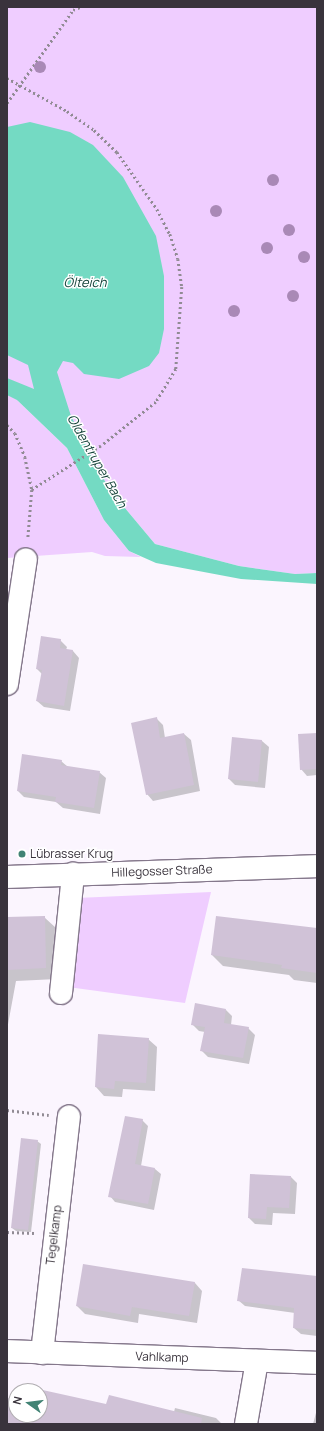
<!DOCTYPE html>
<html>
<head>
<meta charset="utf-8">
<style>
	body { margin:0 }
	#map { position:relative; width:324px; height:1431px; overflow:hidden; background:#fbf5fe; font-family:Manrope,sans-serif }
	div>[style] { position:absolute }
	[style*='--x'] { left:calc(var(--x)*1px); top:calc(var(--y)*1px); width:calc(var(--w)*1px); rotate:calc(var(--a)*1deg) }
	.green>* { inset:0; background:#efcdff }
	.water>* { inset:0; background:#74dac3 }
	.shadow>* { inset:0; background:#0003 }
	.building>* { inset:0; background:#d0c2d7 }
	.path>* { height:2.5px; margin-top:-1.25px; transform-origin:0; background:repeating-linear-gradient(90deg,#918b94 0 2px,transparent 0 5px) }
	.roads { filter:drop-shadow(1px 0 #84778b) drop-shadow(-1px 0 #84778b) drop-shadow(0 1px #84778b) drop-shadow(0 -1px #84778b) }
	.minor>* { height:22px; margin:-11px; padding:0 11px; transform-origin:11px; border-radius:11px; background:#fff }
	.trees>* { width:12px; height:12px; margin:-6px; border-radius:50%; background:#a989b6 }
	.dots>* { width:11px; height:11px; translate:-50% -50%; box-sizing:border-box; border:2px solid #fff; border-radius:50% }
	span { translate:-50% -50%; white-space:nowrap; text-align:center; line-height:1.15; -webkit-text-stroke:3px #fff; paint-order:stroke }
	.poi-label { font-size:12px; color:#39333c }
	.left { translate:0 -50%; text-align:left }
	.street-label { font-size:12px; color:#39333c }
	.water-label { font-size:13px; color:#15433a; font-style:italic }
	.frame { position:absolute; inset:0; border:8px solid #39333c; pointer-events:none }
	.north { position:absolute; left:8px; top:1383px; width:40px; height:40px; box-sizing:border-box; background:#fff; border:1px solid #b0adb1; border-radius:50%; rotate:284deg; font-size:11px; font-weight:700; line-height:16px; text-align:center; color:#39333c }
	.north::after { content:''; display:block; margin:auto; width:14px; height:18px; background:#418374; clip-path:polygon(50% 0,100% 100%,50% 72%,0 100%) }
</style>
</head>
<body>
<div id="map">
	<div class="green">
		<div style="clip-path:polygon(7px 7px,317px 7px,317px 573px,295px 574px,239px 566px,155px 544px,109px 489px,71px 416px,18px 401px,67px 448px,104px 520px,129px 551px,141px 557px,105px 556px,92px 552px,7px 558px)"></div>
		<div style="clip-path:polygon(211px 892px,185px 1003px,68px 987px,77px 898px)"></div>
	</div>
	<div class="water">
		<div style="clip-path:polygon(30px 122px,70px 132px,93px 145px,123px 177px,156px 236px,164px 276px,164px 329px,159px 353px,149px 366px,119px 379px,84px 374px,73px 363px,63px 361px,57px 372px,71px 416px,109px 489px,155px 544px,239px 566px,295px 574px,317px 573px,317px 584px,241px 579px,156px 563px,129px 551px,104px 520px,67px 448px,17px 400px,7px 395px,7px 378px,34px 389px,28px 365px,7px 355px,7px 127px)"></div>
	</div>
	<div class="shadow">
		<div style="clip-path:polygon(60px 640px,67px 647px,66px 650px,73px 651px,79px 658px,70px 711px,44px 707px,37px 701px,42px 674px,37px 669px)"></div>
		<div style="clip-path:polygon(156px 718px,163px 725px,165px 738px,184px 734px,191px 740px,200px 791px,153px 801px,147px 794px)"></div>
		<div style="clip-path:polygon(317px 734px,317px 775px,307px 776px,301px 769px)"></div>
		<div style="clip-path:polygon(233px 738px,262px 741px,269px 747px,265px 788px,235px 785px,229px 779px)"></div>
		<div style="clip-path:polygon(61px 761px,68px 767px,99px 772px,106px 778px,100px 814px,63px 808px,56px 802px,24px 797px,18px 791px)"></div>
		<div style="clip-path:polygon(44px 917px,56px 928px,57px 979px,16px 981px,7px 1030px,7px 918px)"></div>
		<div style="clip-path:polygon(317px 929px,317px 983px,294px 980px,289px 975px,223px 966px,212px 955px)"></div>
		<div style="clip-path:polygon(226px 1010px,232px 1016px,231px 1025px,248px 1028px,255px 1035px,249px 1064px,208px 1057px,201px 1050px,205px 1032px,199px 1031px,192px 1024px)"></div>
		<div style="clip-path:polygon(148px 1039px,157px 1047px,155px 1091px,123px 1089px,122px 1097px,104px 1096px,96px 1087px)"></div>
		<div style="clip-path:polygon(142px 1120px,148px 1126px,141px 1166px,155px 1169px,161px 1174px,154px 1210px,115px 1202px,110px 1196px)"></div>
		<div style="clip-path:polygon(37px 1141px,41px 1144px,31px 1232px,16px 1231px,12px 1228px)"></div>
		<div style="clip-path:polygon(291px 1177px,297px 1183px,295px 1214px,273px 1213px,272px 1225px,255px 1224px,249px 1218px)"></div>
		<div style="clip-path:polygon(317px 1277px,317px 1336px,301px 1334px,294px 1328px,295px 1313px,245px 1306px,238px 1300px)"></div>
		<div style="clip-path:polygon(195px 1283px,202px 1291px,197px 1323px,139px 1314px,138px 1323px,85px 1314px,77px 1306px)"></div>
		<div style="clip-path:polygon(38px 1390px,107px 1406px,174px 1412px,175px 1408px,216px 1418px,222px 1424px,7px 1424px,7px 1399px,16px 1401px,16px 1415px,40px 1415px)"></div>
		<div style="clip-path:polygon(317px 1409px,317px 1424px,313px 1424px)"></div>
	</div>
	<div class="building">
		<div style="clip-path:polygon(41px 636px,61px 639px,60px 648px,73px 650px,64px 706px,36px 701px,42px 670px,36px 669px)"></div>
		<div style="clip-path:polygon(157px 717px,160px 738px,184px 733px,194px 785px,146px 795px,131px 723px)"></div>
		<div style="clip-path:polygon(317px 733px,317px 769px,300px 770px,298px 734px)"></div>
		<div style="clip-path:polygon(232px 737px,262px 740px,258px 782px,228px 779px)"></div>
		<div style="clip-path:polygon(22px 754px,62px 760px,61px 765px,100px 771px,94px 808px,55px 802px,56px 797px,17px 791px)"></div>
		<div style="clip-path:polygon(45px 916px,46px 968px,7px 970px,7px 917px)"></div>
		<div style="clip-path:polygon(216px 916px,317px 928px,317px 973px,281px 968px,282px 965px,211px 955px)"></div>
		<div style="clip-path:polygon(195px 1003px,226px 1009px,224px 1023px,249px 1027px,243px 1058px,200px 1051px,205px 1027px,191px 1025px)"></div>
		<div style="clip-path:polygon(98px 1034px,149px 1038px,146px 1083px,115px 1081px,114px 1089px,95px 1087px)"></div>
		<div style="clip-path:polygon(125px 1116px,143px 1119px,135px 1164px,155px 1168px,148px 1204px,108px 1197px)"></div>
		<div style="clip-path:polygon(21px 1138px,38px 1140px,28px 1230px,11px 1228px)"></div>
		<div style="clip-path:polygon(250px 1174px,291px 1176px,289px 1208px,267px 1207px,266px 1219px,248px 1218px)"></div>
		<div style="clip-path:polygon(83px 1264px,195px 1282px,189px 1316px,132px 1307px,130px 1316px,76px 1306px)"></div>
		<div style="clip-path:polygon(242px 1268px,317px 1276px,317px 1330px,293px 1328px,294px 1308px,237px 1301px)"></div>
		<div style="clip-path:polygon(38px 1389px,106px 1404px,109px 1395px,202px 1418px,201px 1424px,7px 1424px,7px 1398px,16px 1400px,16px 1415px,40px 1415px,40px 1391px,37px 1391px)"></div>
	</div>
	<div class="path">
		<div style="--x:7;--y:78;--w:68;--a:28.8"></div>
		<div style="--x:67;--y:111;--w:33;--a:35"></div>
		<div style="--x:94;--y:130;--w:32;--a:44"></div>
		<div style="--x:117;--y:152;--w:70;--a:54.9"></div>
		<div style="--x:157;--y:209;--w:28;--a:63"></div>
		<div style="--x:170;--y:234;--w:26;--a:72"></div>
		<div style="--x:178;--y:259;--w:28;--a:82"></div>
		<div style="--x:182;--y:287;--w:82;--a:94.2"></div>
		<div style="--x:176;--y:369;--w:39;--a:121"></div>
		<div style="--x:156;--y:402;--w:70;--a:141.3"></div>
		<div style="--x:101;--y:446;--w:82;--a:147.5"></div>
		<div style="--x:7;--y:103;--w:114;--a:-54.6"></div>
		<div style="--x:73;--y:10;--w:8;--a:-23"></div>
		<div style="--x:7;--y:425;--w:11;--a:45"></div>
		<div style="--x:15;--y:433;--w:26;--a:67"></div>
		<div style="--x:25;--y:457;--w:34;--a:78"></div>
		<div style="--x:32;--y:490;--w:49;--a:94.7"></div>
		<div style="--x:7;--y:1110;--w:42;--a:6.8"></div>
		<div style="--x:7;--y:1232;--w:27;--a:2"></div>
	</div>
	<div class="roads">
		<div class="minor">
			<div style="--x:7;--y:684;--w:126;--a:-81.4"></div>
			<div style="--x:7;--y:877;--w:310;--a:-2"></div>
			<div style="--x:61;--y:993;--w:120;--a:-84.2"></div>
			<div style="--x:7;--y:1351;--w:310;--a:2.2"></div>
			<div style="--x:42;--y:1353;--w:238;--a:-83.5"></div>
			<div style="--x:246;--y:1424;--w:64;--a:-80.1"></div>
		</div>
	</div>
	<div class="trees">
		<div style="left:40px;top:67px"></div>
		<div style="left:273px;top:180px"></div>
		<div style="left:216px;top:211px"></div>
		<div style="left:289px;top:230px"></div>
		<div style="left:267px;top:248px"></div>
		<div style="left:304px;top:257px"></div>
		<div style="left:293px;top:296px"></div>
		<div style="left:234px;top:311px"></div>
	</div>
	<div class="dots">
		<div style="left:22px;top:854px;background:#418374"></div>
	</div>
	<div class="poi-label">
		<span class="left" style="left:30px;top:854px">Lübrasser Krug</span>
	</div>
	<div class="street-label">
		<span style="left:162px;top:871px;rotate:-2deg">Hillegosser Straße</span>
		<span style="left:54px;top:1235px;rotate:-83deg">Tegelkamp</span>
		<span style="left:162px;top:1357px;rotate:2deg">Vahlkamp</span>
	</div>
	<div class="water-label">
		<span style="left:85px;top:282px">Ölteich</span>
		<span style="left:97px;top:461px;rotate:60deg">Oldentruper Bach</span>
	</div>
	<div class="frame"></div>
	<div class="north">N</div>
</div>
</body>
</html>
